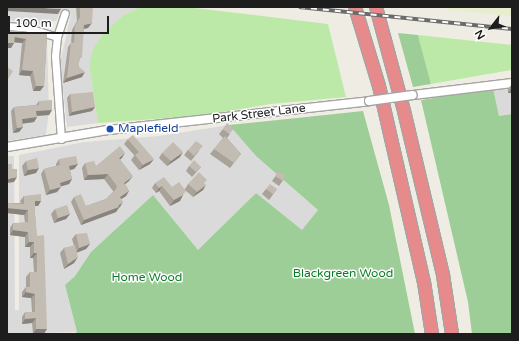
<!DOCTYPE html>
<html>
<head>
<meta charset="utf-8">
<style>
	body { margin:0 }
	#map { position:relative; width:519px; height:341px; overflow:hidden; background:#efede3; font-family:"Varela Round",sans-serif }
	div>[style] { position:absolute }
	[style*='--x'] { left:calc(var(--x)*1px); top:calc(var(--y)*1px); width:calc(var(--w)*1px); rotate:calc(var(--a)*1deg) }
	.residential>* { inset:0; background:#dbdada }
	.farmland>* { inset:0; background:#e6eece }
	.grass>* { inset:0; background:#bde9a8 }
	.forest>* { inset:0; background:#9ece97 }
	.pier>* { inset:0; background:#fff }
	.roads { filter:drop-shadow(1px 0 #a4a4a4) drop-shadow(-1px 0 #a4a4a4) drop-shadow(0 1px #a4a4a4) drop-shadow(0 -1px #a4a4a4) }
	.minor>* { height:7px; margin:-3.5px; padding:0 3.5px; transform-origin:3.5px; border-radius:3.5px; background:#fff }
	.tertiary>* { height:8px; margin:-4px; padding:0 4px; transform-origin:4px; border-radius:4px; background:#fff }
	.motorway>* { height:12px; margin:-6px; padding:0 6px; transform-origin:6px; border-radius:6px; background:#e78a8b }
	.rail>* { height:3.5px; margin-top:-1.75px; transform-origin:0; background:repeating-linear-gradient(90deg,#fff 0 6px,#6b6b6b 0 12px); box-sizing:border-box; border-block:1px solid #6b6b6b }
	.bridges { filter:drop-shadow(1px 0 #a4a4a4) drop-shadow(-1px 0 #a4a4a4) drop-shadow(0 1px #a4a4a4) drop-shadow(0 -1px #a4a4a4) }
	.tertiary-bridge>* { height:8px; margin:-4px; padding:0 4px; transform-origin:4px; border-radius:4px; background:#fff }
	.wall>* { inset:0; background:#a8a299 }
	.shaded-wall>* { inset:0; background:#88847d }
	.building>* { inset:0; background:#c3bcb2 }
	.dots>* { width:11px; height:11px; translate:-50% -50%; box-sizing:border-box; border:2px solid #fff; border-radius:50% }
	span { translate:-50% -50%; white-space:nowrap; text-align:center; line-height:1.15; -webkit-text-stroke:3px #fff; paint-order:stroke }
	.street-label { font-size:12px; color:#1d1d1d }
	.transit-label { font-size:12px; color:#164399 }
	.left { translate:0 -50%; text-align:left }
	.park-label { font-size:12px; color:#0b7c27 }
	.frame { position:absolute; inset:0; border:8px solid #1d1d1d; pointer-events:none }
	.north { position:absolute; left:471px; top:8px; width:40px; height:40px; -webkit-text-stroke:3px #fff; paint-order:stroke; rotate:239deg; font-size:11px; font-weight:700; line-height:16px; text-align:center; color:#1d1d1d }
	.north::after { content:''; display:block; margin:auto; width:14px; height:18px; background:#1d1d1d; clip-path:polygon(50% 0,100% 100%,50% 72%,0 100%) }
	.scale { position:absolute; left:8px; top:16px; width:101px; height:18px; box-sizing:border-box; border:2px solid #1d1d1d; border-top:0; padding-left:5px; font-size:12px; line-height:14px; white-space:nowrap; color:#1d1d1d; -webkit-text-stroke:3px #fff; paint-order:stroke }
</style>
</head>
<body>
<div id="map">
	<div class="residential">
		<div style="clip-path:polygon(7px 7px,140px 7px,122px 16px,102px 35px,89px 66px,98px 123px,67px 127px,60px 63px,71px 14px,61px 10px,56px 21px,39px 24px,7px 20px)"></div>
		<div style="clip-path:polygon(7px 31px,45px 37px,47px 40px,49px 111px,46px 135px,7px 141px)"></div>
		<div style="clip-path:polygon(512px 85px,512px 114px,499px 116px,493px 88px)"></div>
		<div style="clip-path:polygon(229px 125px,256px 156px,318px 210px,302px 231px,256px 193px,198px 251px,153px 195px,91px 252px,75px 276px,65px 285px,77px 332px,7px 334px,7px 156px,14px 156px,15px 310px,19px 310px,19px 155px,84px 142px,159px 136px)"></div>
	</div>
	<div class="farmland">
		<div style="clip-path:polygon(447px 7px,512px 7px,512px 16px,448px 10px)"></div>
	</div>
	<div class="grass">
		<div style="clip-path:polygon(140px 7px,187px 7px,328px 24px,346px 97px,271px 104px,199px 116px,98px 123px,89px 66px,93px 49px,102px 35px,122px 16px)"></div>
		<div style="clip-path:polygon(418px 35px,512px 45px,512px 70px,431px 84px)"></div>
	</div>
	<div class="forest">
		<div style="clip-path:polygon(398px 33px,418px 35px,431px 84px,413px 87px)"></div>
		<div style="clip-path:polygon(493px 88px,499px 116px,512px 114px,512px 334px,472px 334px,468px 302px,421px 100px)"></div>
		<div style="clip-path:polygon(363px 111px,389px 205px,415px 334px,74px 334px,77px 332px,65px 285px,75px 276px,91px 252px,153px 195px,198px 250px,256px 193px,302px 230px,318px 210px,256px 156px,229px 125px)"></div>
	</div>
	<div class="pier">
		<div style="clip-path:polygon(347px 9px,391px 14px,390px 20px,346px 15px)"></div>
	</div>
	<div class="roads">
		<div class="minor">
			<div style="--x:7;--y:26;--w:21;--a:5"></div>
			<div style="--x:28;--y:28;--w:30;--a:17"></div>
			<div style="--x:61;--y:139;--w:83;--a:-94.1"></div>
			<div style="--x:55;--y:56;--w:19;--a:-84"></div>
			<div style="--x:57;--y:37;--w:25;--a:-72"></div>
		</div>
		<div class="tertiary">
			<div style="--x:413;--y:95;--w:100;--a:-6.9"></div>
			<div style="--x:7;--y:147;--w:102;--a:-9.6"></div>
			<div style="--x:108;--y:130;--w:263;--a:-6.3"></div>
		</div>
		<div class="motorway">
			<div style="--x:355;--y:7;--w:83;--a:73.1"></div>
			<div style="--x:379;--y:86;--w:201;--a:77.1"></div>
			<div style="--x:424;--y:282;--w:53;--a:81.3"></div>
			<div style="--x:376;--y:7;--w:108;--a:74.9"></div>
			<div style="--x:404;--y:111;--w:169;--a:76.6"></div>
			<div style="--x:443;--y:275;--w:60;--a:81.3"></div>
		</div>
	</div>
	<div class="rail">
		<div style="--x:299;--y:7;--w:214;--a:5.9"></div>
	</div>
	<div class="bridges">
		<div class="tertiary-bridge">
			<div style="--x:369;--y:101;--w:44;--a:-7.8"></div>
		</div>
	</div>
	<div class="wall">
		<div style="clip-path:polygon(76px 7px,89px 7px,88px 28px,84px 29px,79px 63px,79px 67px,82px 77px,63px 83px,68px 47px,71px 43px,72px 30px,77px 21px)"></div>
		<div style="clip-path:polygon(7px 30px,47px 34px,44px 86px,40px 91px,33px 91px,30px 76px,19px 75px,22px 43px,14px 42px,11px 48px,7px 48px)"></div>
		<div style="clip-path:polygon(512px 84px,512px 93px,508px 93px,508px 89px)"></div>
		<div style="clip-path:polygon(70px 94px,95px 107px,92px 111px,69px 116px,67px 98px)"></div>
		<div style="clip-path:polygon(39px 101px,52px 110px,49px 115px,37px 116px,37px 117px,34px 122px,22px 124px,23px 127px,19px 132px,13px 133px,11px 111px,14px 107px,36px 105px)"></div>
		<div style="clip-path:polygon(223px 129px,230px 134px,227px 138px,241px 154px,230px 168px,210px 154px,223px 138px,219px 134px)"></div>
		<div style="clip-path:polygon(128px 139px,150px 164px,139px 170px,131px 160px,134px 156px,134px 155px,124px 144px)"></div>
		<div style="clip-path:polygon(188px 150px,199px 151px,191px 161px,184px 155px)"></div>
		<div style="clip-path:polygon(162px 153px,180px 157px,167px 166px,159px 158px)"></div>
		<div style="clip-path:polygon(122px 158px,120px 159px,129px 181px,125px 184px,129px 191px,126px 196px,121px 199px,120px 207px,116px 212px,81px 225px,71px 202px,74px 197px,86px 206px,106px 199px,113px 192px,113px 191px,104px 179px,84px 180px,82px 168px,85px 163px,96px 166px)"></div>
		<div style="clip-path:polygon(59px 159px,78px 164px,74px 169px,70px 170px,72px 179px,69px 184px,61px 186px,57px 192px,46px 195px,41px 174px,44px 169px,56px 166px,56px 164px)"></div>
		<div style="clip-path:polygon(26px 161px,36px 173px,24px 176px,22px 166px)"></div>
		<div style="clip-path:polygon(189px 166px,201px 167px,192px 177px,186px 171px)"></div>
		<div style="clip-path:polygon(279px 171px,286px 176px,279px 186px,272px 181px)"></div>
		<div style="clip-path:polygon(155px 183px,172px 187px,185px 189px,188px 184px,205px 184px,203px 190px,193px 197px,185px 190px,180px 201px,170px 206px,159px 191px,156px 193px,152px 188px)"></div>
		<div style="clip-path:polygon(266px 189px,277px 189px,269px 200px,262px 194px)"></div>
		<div style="clip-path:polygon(24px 196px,41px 201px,38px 206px,35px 206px,35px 214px,44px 334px,33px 334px,32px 323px,22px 324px,22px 317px,25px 312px,32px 312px,31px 298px,22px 297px,22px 292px,26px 287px,26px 277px,30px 272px,34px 272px,33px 258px,30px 258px,30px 247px,25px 247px,25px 237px,10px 235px,10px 228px,13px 223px,25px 223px,24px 215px,7px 213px,7px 203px,21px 203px,20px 201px)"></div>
		<div style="clip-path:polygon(55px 209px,70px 214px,66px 219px,54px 223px,51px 214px)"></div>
		<div style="clip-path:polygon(76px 234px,90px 244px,86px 249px,77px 252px,74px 263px,64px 269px,60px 253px,64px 248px,74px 246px,72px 239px)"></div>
	</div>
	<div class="shaded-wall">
		<div style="clip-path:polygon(7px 7px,27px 7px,61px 9px,58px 14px,7px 11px)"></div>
		<div style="clip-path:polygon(92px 23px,88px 28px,81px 29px,84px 25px)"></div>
		<div style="clip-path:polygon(15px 37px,26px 39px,22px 43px,11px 42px)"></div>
		<div style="clip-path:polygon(7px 43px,14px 43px,11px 48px,7px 48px)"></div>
		<div style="clip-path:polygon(22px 70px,33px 71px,30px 76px,19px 75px)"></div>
		<div style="clip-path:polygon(85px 72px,82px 77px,63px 83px,67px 78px)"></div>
		<div style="clip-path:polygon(36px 86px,44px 86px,40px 91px,33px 91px)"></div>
		<div style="clip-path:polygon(512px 88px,512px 93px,508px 93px)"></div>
		<div style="clip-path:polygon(95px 107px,92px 111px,69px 116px,72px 112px)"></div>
		<div style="clip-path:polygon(52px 110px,49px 115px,33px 116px,36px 111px)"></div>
		<div style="clip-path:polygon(37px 117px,34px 122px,18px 124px,22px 119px)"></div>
		<div style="clip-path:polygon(23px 127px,19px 132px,13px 133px,17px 128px)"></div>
		<div style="clip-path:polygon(183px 152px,180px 157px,167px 166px,171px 161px)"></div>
		<div style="clip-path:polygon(125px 153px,122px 158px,116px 163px,119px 158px)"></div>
		<div style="clip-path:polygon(154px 159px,150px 164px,139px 170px,143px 165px)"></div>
		<div style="clip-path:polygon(78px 164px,74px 169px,65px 171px,69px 166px)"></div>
		<div style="clip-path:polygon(39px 168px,36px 173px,24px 176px,28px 170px)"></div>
		<div style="clip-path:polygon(108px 174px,104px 179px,84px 180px,88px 175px)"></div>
		<div style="clip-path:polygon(133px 176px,129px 181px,120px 188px,124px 183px)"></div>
		<div style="clip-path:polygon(17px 177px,14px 182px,7px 183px,7px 179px)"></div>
		<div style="clip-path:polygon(72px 179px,69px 184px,56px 188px,60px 183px)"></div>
		<div style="clip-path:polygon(206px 185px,203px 190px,193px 197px,197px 192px)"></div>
		<div style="clip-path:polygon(162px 186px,159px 191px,156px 193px,159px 188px)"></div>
		<div style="clip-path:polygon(61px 187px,57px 192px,46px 195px,50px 190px)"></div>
		<div style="clip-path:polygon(129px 191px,126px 196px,117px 202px,120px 197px)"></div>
		<div style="clip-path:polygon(183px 195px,180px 201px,170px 206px,174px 200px)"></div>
		<div style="clip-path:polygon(35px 201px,41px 201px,38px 206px,31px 206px)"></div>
		<div style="clip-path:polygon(123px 202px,120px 207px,118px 208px,119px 207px,116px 212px,81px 225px,84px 220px,118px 206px)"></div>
		<div style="clip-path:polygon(7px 208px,28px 210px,24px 215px,7px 213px)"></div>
		<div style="clip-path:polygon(70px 214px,66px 219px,54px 223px,58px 218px)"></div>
		<div style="clip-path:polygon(13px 230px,28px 232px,25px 237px,10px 235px)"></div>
		<div style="clip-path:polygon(29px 242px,34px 242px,30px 247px,25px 247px)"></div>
		<div style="clip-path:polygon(90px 244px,86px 249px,76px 253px,79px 248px)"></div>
		<div style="clip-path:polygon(34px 253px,37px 253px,33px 258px,30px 258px)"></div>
		<div style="clip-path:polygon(78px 257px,74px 263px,64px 269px,68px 264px)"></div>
		<div style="clip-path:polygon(26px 292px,35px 294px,31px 298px,22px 297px)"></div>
		<div style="clip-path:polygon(36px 318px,32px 323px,22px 324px,25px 319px)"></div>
		<div style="clip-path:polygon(36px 329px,47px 329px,44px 334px,33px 334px)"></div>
	</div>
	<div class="building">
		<div style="clip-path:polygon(27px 7px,62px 7px,61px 9px)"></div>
		<div style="clip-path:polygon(80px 7px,93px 7px,92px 23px,84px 25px,82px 58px,79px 58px,79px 67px,85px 72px,67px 78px,71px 42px,74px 43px,75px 26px,80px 17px)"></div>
		<div style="clip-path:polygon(7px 30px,47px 34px,44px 86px,36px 86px,33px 71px,22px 70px,26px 39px,15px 37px,14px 43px,7px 43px)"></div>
		<div style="clip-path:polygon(7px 67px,13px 71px,7px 81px)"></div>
		<div style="clip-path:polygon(93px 92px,95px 107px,72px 112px,70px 94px)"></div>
		<div style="clip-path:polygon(52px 100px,52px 110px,36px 111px,37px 117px,22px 119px,23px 127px,17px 128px,14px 107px,39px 105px,39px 101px)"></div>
		<div style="clip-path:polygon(227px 123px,234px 129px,229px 134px,223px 129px)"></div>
		<div style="clip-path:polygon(133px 135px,154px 159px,143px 165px,135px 155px,139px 152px,137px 150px,128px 139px)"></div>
		<div style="clip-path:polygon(225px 136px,241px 154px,234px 163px,214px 149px)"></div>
		<div style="clip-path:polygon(196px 141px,203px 146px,194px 156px,188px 150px)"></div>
		<div style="clip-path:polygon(173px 142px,183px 152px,171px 161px,162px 153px)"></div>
		<div style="clip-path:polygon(120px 146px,125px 153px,119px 158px,133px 176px,124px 183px,129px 191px,120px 197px,123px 202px,118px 206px,119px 207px,84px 220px,74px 197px,81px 194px,86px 206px,106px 199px,116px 189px,117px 186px,108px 174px,88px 175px,85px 163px,94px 161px,96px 166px)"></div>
		<div style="clip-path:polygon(76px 156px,78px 164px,69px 166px,72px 179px,60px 183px,61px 187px,50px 190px,44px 169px,60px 165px,59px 159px)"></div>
		<div style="clip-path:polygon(37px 158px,39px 168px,28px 170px,26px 161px)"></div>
		<div style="clip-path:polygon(194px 160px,201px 167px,196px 172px,189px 166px)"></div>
		<div style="clip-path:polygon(7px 164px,12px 164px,12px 169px,17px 169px,17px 177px,7px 179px)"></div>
		<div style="clip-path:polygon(279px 171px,286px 176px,283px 181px,275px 176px)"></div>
		<div style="clip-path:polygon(199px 172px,207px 180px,204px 183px,206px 185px,197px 192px,188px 184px)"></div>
		<div style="clip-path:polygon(164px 177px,172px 187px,179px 182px,186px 191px,183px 195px,174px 200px,162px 186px,159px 188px,155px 183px)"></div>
		<div style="clip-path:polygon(270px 184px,277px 189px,273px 194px,266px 189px)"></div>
		<div style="clip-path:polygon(41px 194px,41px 201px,35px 201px,35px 214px,37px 236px,44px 235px,47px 329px,36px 329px,36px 318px,25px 319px,25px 312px,35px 312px,35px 294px,26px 292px,26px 287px,30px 287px,30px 272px,37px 272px,37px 253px,34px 253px,34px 242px,29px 242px,28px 232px,13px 230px,13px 223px,28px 222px,28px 210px,7px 208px,7px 203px,24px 204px,24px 196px)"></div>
		<div style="clip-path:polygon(67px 205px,70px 214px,58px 218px,55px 209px)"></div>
		<div style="clip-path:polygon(87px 233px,90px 244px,79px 248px,76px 234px)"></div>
		<div style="clip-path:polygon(75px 245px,78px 257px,68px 264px,64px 248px)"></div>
	</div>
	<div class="dots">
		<div style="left:110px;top:129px;background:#1a4fb4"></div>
	</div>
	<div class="street-label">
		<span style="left:259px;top:114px;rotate:-7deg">Park Street Lane</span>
	</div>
	<div class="transit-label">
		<span class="left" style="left:118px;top:129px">Maplefield</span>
	</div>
	<div class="park-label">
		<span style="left:343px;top:274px">Blackgreen Wood</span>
		<span style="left:147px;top:278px">Home Wood</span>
	</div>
	<div class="frame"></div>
	<div class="north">N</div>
	<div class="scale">100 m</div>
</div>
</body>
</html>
